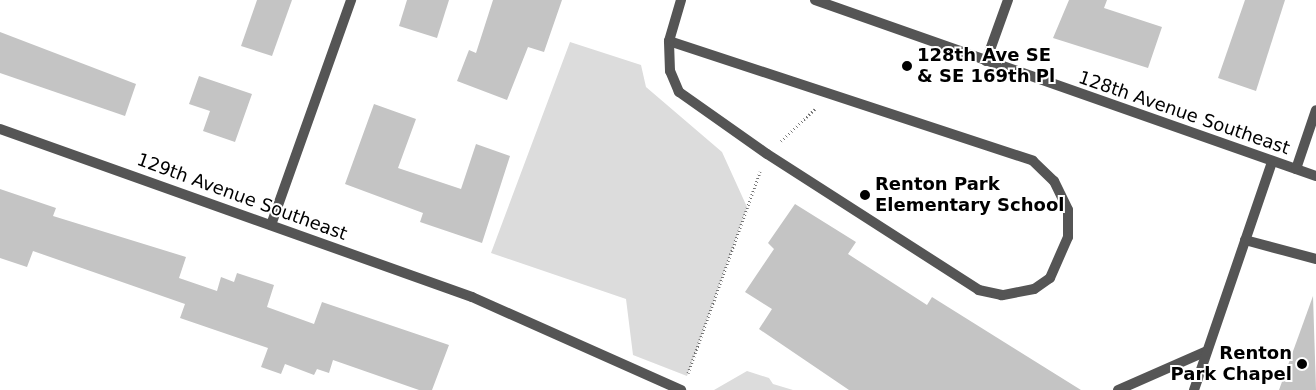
<!DOCTYPE html>
<html>
<head>
<meta charset="utf-8">
<style>
	body { margin:0 }
	#map { position:relative; width:1316px; height:390px; overflow:hidden; background:#fff; font-family:"DejaVu Sans",sans-serif }
	div>[style] { position:absolute }
	[style*='--x'] { left:calc(var(--x)*1px); top:calc(var(--y)*1px); width:calc(var(--w)*1px); rotate:calc(var(--a)*1deg) }
	.green>* { inset:0; background:#dcdcdc }
	.building>* { inset:0; background:#c4c4c4 }
	.path>* { height:3px; margin-top:-1.5px; transform-origin:0; background:repeating-linear-gradient(90deg,#777 0 1px,transparent 0 3.5px) }
	.service>* { height:10px; margin:-5px; padding:0 5px; transform-origin:5px; border-radius:5px; background:#555 }
	.minor>* { height:10px; margin:-5px; padding:0 5px; transform-origin:5px; border-radius:5px; background:#555 }
	.tertiary>* { height:10px; margin:-5px; padding:0 5px; transform-origin:5px; border-radius:5px; background:#555 }
	.dots>* { width:14px; height:14px; translate:-50% -50%; box-sizing:border-box; border:2px solid #fff; border-radius:50% }
	span { translate:-50% -50%; white-space:nowrap; text-align:center; line-height:1.15; -webkit-text-stroke:4px #fff; paint-order:stroke }
	.poi-label { font-size:18px; color:#000; font-weight:700 }
	.left { translate:0 -50%; text-align:left }
	.right { translate:-100% -50%; text-align:right }
	.street-label { font-size:18px; color:#000 }
</style>
</head>
<body>
<div id="map">
	<div class="green">
		<div style="clip-path:polygon(570px 42px,641px 65px,646px 87px,722px 152px,747px 207px,687px 376px,633px 355px,626px 299px,491px 253px)"></div>
		<div style="clip-path:polygon(747px 371px,769px 378px,773px 384px,793px 390px,714px 390px)"></div>
	</div>
	<div class="building">
		<div style="clip-path:polygon(257px 0,292px 0,272px 56px,241px 46px)"></div>
		<div style="clip-path:polygon(407px 0,449px 0,437px 38px,399px 26px)"></div>
		<div style="clip-path:polygon(493px 0,562px 0,544px 52px,528px 47px,507px 100px,457px 81px,469px 50px,476px 53px)"></div>
		<div style="clip-path:polygon(1069px 0,1107px 0,1104px 8px,1162px 27px,1148px 68px,1053px 38px)"></div>
		<div style="clip-path:polygon(1245px 0,1285px 0,1256px 91px,1218px 78px)"></div>
		<div style="clip-path:polygon(0 32px,136px 84px,125px 116px,0 73px)"></div>
		<div style="clip-path:polygon(199px 76px,252px 94px,235px 142px,203px 131px,210px 111px,189px 104px)"></div>
		<div style="clip-path:polygon(374px 104px,416px 119px,398px 168px,461px 189px,476px 144px,510px 156px,482px 243px,420px 222px,423px 213px,345px 184px)"></div>
		<div style="clip-path:polygon(0 189px,56px 208px,53px 216px,186px 257px,179px 278px,217px 291px,221px 277px,234px 282px,237px 273px,274px 285px,267px 307px,314px 324px,322px 302px,449px 345px,432px 390px,419px 390px,333px 360px,329px 373px,317px 369px,314px 375px,285px 364px,281px 374px,261px 367px,268px 348px,180px 318px,185px 304px,33px 251px,27px 267px,0 258px)"></div>
		<div style="clip-path:polygon(795px 204px,856px 242px,848px 254px,927px 305px,932px 297px,1081px 390px,849px 390px,759px 329px,772px 309px,745px 292px,774px 249px,768px 243px)"></div>
		<div style="clip-path:polygon(1313px 296px,1316px 390px,1279px 390px)"></div>
	</div>
	<div class="path">
		<div style="--x:781;--y:141;--w:47;--a:-43.3"></div>
		<div style="--x:688;--y:373;--w:214;--a:-70.3"></div>
	</div>
	<div class="service">
		<div style="--x:669;--y:41;--w:383;--a:18.2"></div>
		<div style="--x:1033;--y:161;--w:29;--a:44"></div>
		<div style="--x:1054;--y:181;--w:32;--a:64"></div>
		<div style="--x:1068;--y:210;--w:27;--a:90"></div>
		<div style="--x:1068;--y:237;--w:45;--a:113.7"></div>
		<div style="--x:1050;--y:278;--w:19;--a:145"></div>
		<div style="--x:1034;--y:289;--w:33;--a:169"></div>
		<div style="--x:1002;--y:295;--w:24;--a:-168"></div>
		<div style="--x:979;--y:290;--w:252;--a:-147.3"></div>
		<div style="--x:767;--y:154;--w:108;--a:-144.8"></div>
		<div style="--x:679;--y:92;--w:23;--a:-113"></div>
		<div style="--x:670;--y:71;--w:30;--a:-92"></div>
		<div style="--x:669;--y:41;--w:43;--a:-73.7"></div>
		<div style="--x:1245;--y:240;--w:73;--a:15"></div>
		<div style="--x:472;--y:297;--w:229;--a:24"></div>
		<div style="--x:1118;--y:390;--w:97;--a:-23.7"></div>
	</div>
	<div class="minor">
		<div style="--x:986;--y:61;--w:65;--a:-70.2"></div>
		<div style="--x:0;--y:129;--w:501;--a:19.59"></div>
		<div style="--x:271;--y:225;--w:239;--a:-70.4"></div>
		<div style="--x:1194;--y:390;--w:241;--a:-71.1"></div>
	</div>
	<div class="tertiary">
		<div style="--x:815;--y:0;--w:531;--a:19.36"></div>
		<div style="--x:1296;--y:169;--w:62;--a:-71.3"></div>
	</div>
	<div class="dots">
		<div style="left:907px;top:66px;background:#000"></div>
		<div style="left:865px;top:195px;background:#000"></div>
		<div style="left:1302px;top:364px;background:#000"></div>
	</div>
	<div class="poi-label">
		<span class="left" style="left:917px;top:66px">128th Ave SE<br>&amp; SE 169th Pl</span>
		<span class="left" style="left:875px;top:195px">Renton Park<br>Elementary School</span>
		<span class="right" style="left:1292px;top:364px">Renton<br>Park Chapel</span>
	</div>
	<div class="street-label">
		<span style="left:1184px;top:113px;rotate:19deg">128th Avenue Southeast</span>
		<span style="left:242px;top:197px;rotate:20deg">129th Avenue Southeast</span>
	</div>
</div>
</body>
</html>
